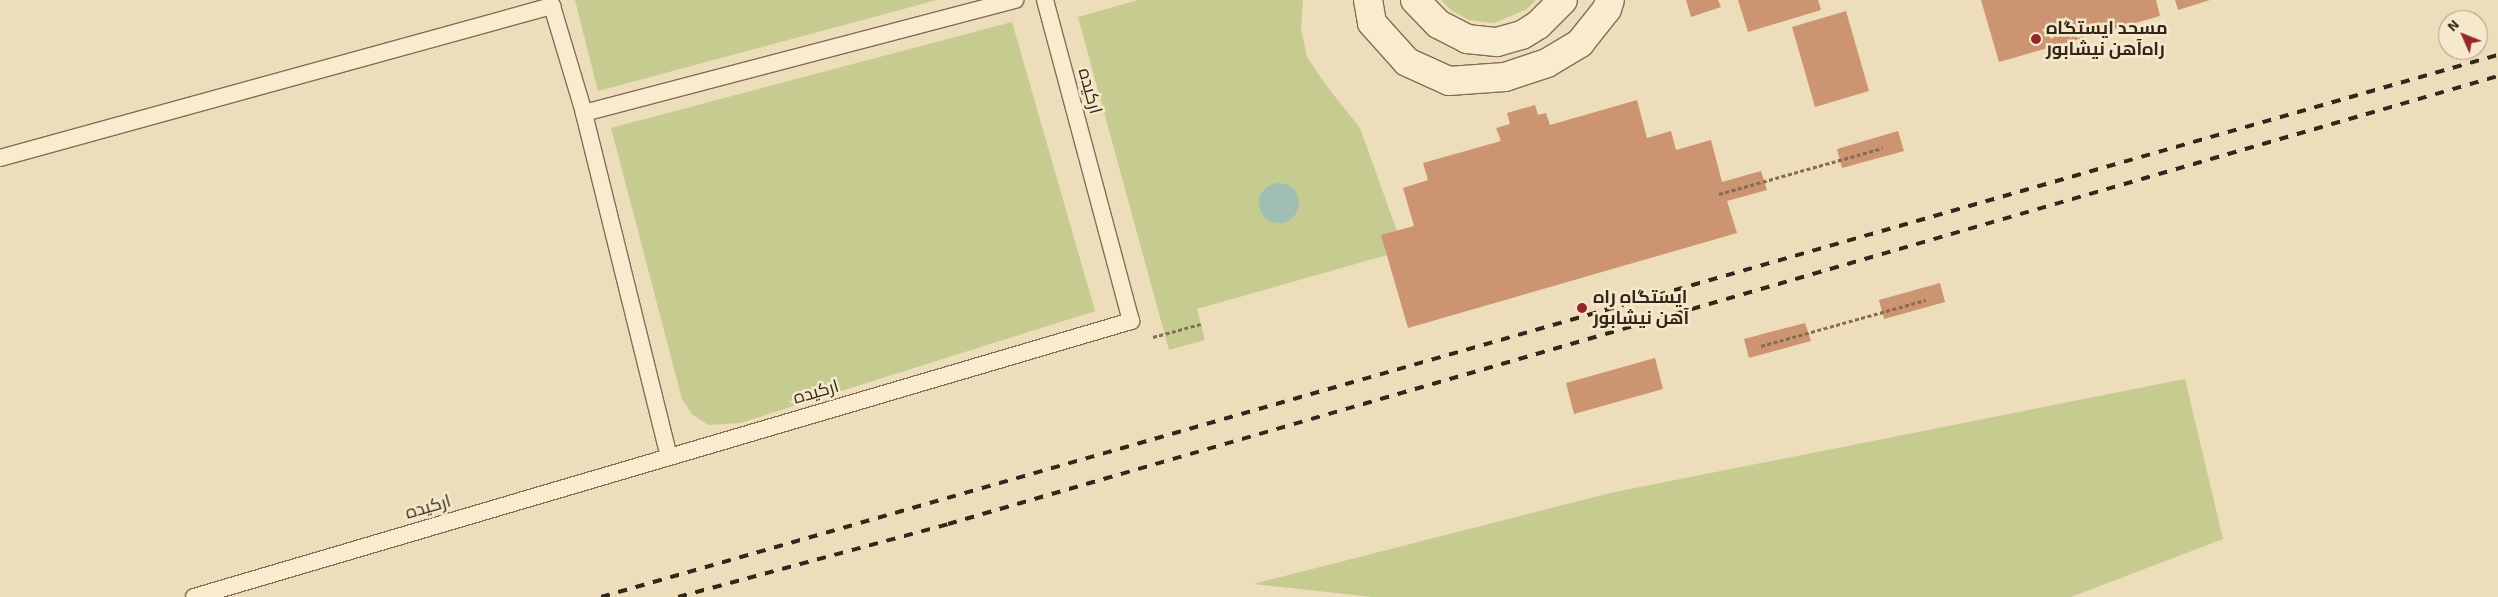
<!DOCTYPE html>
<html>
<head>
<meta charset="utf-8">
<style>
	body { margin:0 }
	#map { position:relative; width:2498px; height:597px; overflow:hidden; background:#edddbb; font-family:Georgia,Cairo,serif }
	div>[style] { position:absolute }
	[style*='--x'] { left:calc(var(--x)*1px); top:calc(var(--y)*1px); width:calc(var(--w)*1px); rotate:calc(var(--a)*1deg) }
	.green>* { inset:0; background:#c6cb90 }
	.water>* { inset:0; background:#a0beb4 }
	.round { border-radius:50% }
	.building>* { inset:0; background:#cc9471 }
	.path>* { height:3px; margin-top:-1.5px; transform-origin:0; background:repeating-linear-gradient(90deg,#856d55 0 4px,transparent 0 6.5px) }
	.roads { filter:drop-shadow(1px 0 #856d55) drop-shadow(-1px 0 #856d55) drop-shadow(0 1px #856d55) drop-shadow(0 -1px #856d55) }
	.lane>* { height:16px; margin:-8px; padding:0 8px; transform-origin:8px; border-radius:8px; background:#f9ebce }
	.secondary>* { height:28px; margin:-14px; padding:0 14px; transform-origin:14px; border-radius:14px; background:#f9ebce }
	.rail>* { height:4px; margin-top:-2px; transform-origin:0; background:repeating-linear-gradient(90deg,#33261a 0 9px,transparent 0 18px) }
	.dots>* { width:14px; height:14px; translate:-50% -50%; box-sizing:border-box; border:2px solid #f5e8cb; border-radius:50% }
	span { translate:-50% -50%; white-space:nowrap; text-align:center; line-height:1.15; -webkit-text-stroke:5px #f5e8cb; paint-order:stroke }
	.poi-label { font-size:18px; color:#33261a; font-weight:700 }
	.left { translate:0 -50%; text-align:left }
	.street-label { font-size:18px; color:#33261a }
	.north { position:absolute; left:2438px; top:10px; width:50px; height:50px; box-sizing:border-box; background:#f5e8cb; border:1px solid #a79a84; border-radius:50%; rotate:314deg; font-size:14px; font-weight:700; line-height:20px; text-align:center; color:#33261a }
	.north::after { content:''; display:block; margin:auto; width:18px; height:22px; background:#94252a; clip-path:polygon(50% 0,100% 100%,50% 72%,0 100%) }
</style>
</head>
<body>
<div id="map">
	<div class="green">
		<div style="clip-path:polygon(575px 0,937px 0,598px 91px)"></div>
		<div style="clip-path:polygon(1138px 0,1303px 0,1301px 29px,1307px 57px,1325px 84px,1360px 128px,1397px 231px,1387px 255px,1197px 309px,1205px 340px,1169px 350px,1078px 17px)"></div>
		<div style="clip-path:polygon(1441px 0,1536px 0,1527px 9px,1494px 23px,1469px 20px,1451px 10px)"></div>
		<div style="clip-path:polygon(1012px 22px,1095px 311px,740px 423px,708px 425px,692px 414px,682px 399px,611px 128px)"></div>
		<div style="clip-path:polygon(2185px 379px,2223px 539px,2071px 597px,1372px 597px,1253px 584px,1610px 493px)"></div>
	</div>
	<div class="water">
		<div class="round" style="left:1259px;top:183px;width:40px;height:40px"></div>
	</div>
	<div class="building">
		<div style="clip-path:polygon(1686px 0,1718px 0,1721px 7px,1691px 17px)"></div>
		<div style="clip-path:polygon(1738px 0,1818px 0,1821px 10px,1748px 32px)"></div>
		<div style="clip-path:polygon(1981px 0,2156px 0,2160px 16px,1999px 62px)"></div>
		<div style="clip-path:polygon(2175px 0,2210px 0,2178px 10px)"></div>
		<div style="clip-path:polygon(1846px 11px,1869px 91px,1815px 107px,1792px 27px)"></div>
		<div style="clip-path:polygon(1637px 100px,1647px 138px,1671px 131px,1676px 150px,1711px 140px,1722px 182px,1761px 171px,1767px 190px,1727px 201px,1737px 233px,1408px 328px,1381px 235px,1414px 226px,1403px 188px,1428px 180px,1423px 163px,1501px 141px,1496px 128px,1510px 124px,1507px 113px,1535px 105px,1538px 115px,1546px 113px,1550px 125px)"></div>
		<div style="clip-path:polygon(1898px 131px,1904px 151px,1842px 168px,1837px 149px)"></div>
		<div style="clip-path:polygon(1940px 283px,1945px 302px,1884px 319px,1879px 300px)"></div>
		<div style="clip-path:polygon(1805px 323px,1811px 341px,1749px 358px,1744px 339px)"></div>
		<div style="clip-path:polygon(1655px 358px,1663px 389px,1574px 414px,1566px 383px)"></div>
	</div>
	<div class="path">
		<div style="--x:1719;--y:194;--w:170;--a:-15.7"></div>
		<div style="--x:1153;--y:337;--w:50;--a:-15.2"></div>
		<div style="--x:1761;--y:346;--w:171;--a:-15.6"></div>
	</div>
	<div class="roads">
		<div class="lane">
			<div style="--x:0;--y:158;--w:573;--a:-15.4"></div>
			<div style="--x:552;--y:6;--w:112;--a:73.3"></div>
			<div style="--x:669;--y:457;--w:354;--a:-103.9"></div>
			<div style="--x:584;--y:113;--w:446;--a:-14.7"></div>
			<div style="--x:194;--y:597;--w:977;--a:-16.41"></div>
			<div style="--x:1131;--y:321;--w:332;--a:-105"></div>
		</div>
		<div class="secondary">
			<div style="--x:1368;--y:0;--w:23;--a:80"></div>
			<div style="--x:1372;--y:23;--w:52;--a:48.1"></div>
			<div style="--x:1407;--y:62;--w:46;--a:24.3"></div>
			<div style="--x:1449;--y:81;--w:56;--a:-4.1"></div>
			<div style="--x:1505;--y:77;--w:44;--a:-18.4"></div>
			<div style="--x:1547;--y:63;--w:39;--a:-31"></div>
			<div style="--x:1580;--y:43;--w:43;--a:-51.5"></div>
			<div style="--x:1607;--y:9;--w:9;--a:-72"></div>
			<div style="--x:1415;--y:0;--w:33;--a:46"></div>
			<div style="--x:1438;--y:24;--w:33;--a:27"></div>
			<div style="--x:1467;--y:39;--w:30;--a:6"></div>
			<div style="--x:1497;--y:42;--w:26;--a:-16"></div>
			<div style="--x:1522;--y:35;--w:19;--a:-32"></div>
			<div style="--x:1538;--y:25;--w:35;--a:-45"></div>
		</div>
	</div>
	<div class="rail">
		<div style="--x:601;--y:597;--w:1973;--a:-15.95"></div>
		<div style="--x:678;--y:597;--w:280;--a:-15.1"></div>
		<div style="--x:948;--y:524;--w:1613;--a:-16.12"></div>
	</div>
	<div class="dots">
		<div style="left:2036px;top:39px;background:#94252a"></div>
		<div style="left:1582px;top:308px;background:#94252a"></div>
	</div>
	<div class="poi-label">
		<span class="left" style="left:2046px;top:39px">مسحد ایستگاه<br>راه‌آهن نیشابور</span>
		<span class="left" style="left:1593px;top:308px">ایستگاه راه‌<br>آهن نیشابور</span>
	</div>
	<div class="street-label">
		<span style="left:1090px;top:91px;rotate:75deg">ارکیده</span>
		<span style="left:816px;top:392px;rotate:-16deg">ارکیده</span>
		<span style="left:428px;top:507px;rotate:-16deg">ارکیده</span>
	</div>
	<div class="north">N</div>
</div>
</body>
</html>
